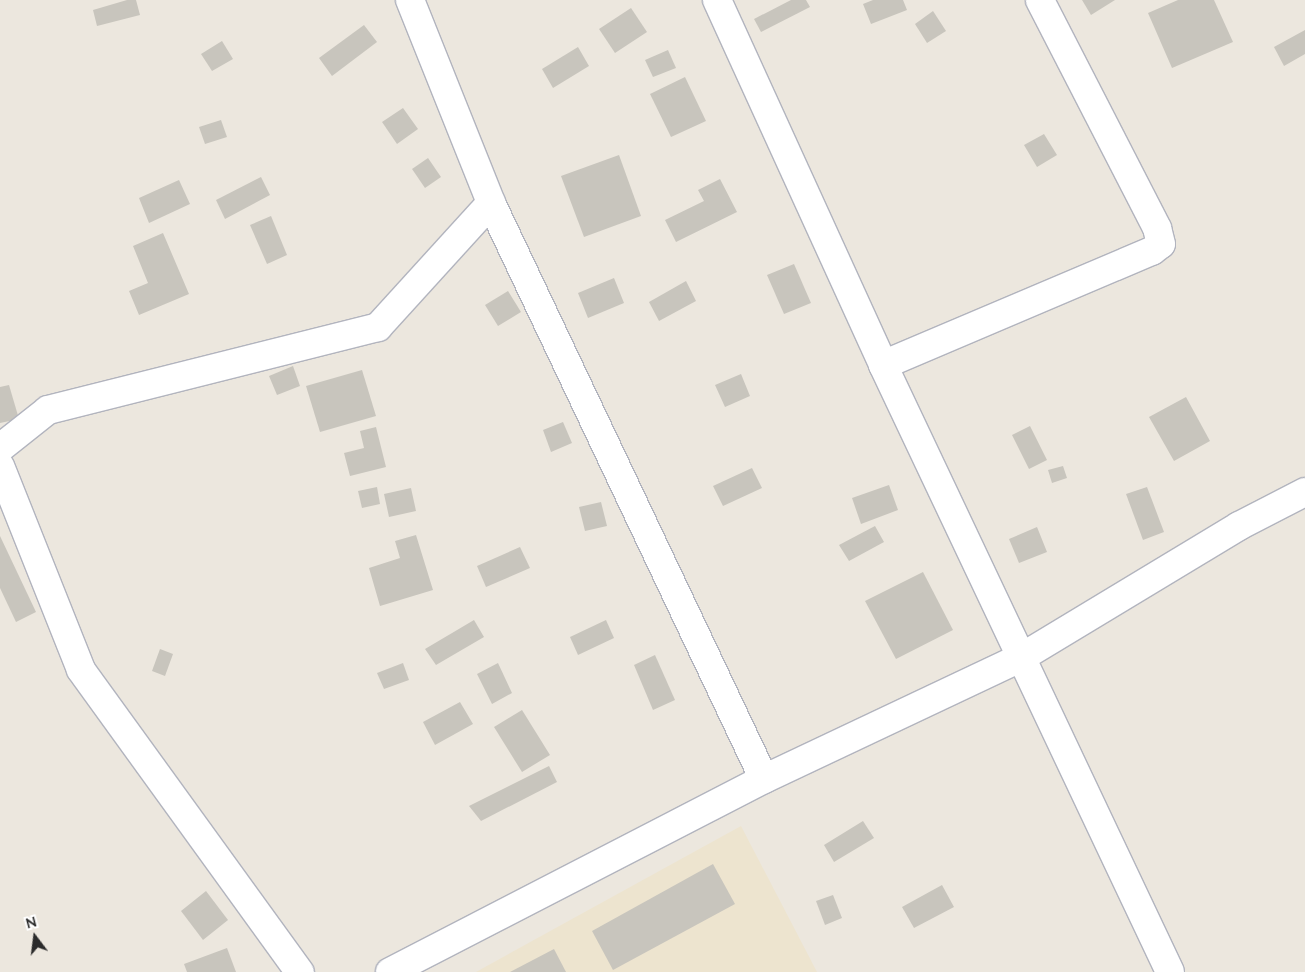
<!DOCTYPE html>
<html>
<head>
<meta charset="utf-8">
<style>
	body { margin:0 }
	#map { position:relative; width:1305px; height:972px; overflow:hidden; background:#ece7de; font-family:Mulish,sans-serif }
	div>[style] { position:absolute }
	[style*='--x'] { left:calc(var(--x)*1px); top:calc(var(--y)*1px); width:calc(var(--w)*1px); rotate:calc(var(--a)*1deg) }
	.education>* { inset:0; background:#ede4cf }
	.building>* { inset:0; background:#c8c5bd }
	.roads { filter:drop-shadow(1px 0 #b2b4be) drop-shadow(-1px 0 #b2b4be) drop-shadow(0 1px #b2b4be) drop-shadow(0 -1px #b2b4be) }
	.minor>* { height:28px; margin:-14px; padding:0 14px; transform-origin:14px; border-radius:14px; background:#fff }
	span { translate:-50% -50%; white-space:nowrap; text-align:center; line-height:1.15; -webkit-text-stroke:4.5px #fff; paint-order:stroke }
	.north { position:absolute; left:10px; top:912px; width:50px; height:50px; -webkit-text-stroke:4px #fff; paint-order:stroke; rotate:345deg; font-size:14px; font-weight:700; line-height:20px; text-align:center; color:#2b2b2b }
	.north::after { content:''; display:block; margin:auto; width:18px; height:22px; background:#2b2b2b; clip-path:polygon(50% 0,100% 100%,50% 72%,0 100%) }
</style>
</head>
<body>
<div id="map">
	<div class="education">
		<div style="clip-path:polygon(741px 826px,817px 972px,476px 972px)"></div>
	</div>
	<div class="building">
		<div style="clip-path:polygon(127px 0,136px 0,140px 15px,97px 26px,93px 10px)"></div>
		<div style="clip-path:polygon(791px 0,806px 0,810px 7px,761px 32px,754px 19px)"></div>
		<div style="clip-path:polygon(873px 0,903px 0,907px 10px,871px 24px,863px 4px)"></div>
		<div style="clip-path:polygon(1082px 0,1115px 0,1091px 15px)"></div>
		<div style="clip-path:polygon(1178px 0,1214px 0,1233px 42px,1172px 68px,1148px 13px)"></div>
		<div style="clip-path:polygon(631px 8px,647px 32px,615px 53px,599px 29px)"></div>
		<div style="clip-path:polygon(933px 11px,946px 31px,927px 43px,915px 24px)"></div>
		<div style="clip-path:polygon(364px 25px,377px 42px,332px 76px,319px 58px)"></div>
		<div style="clip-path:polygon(1305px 30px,1305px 54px,1284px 66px,1274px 47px)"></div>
		<div style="clip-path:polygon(222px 41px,233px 59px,212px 71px,201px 54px)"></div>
		<div style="clip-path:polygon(578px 47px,589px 66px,553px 88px,542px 69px)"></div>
		<div style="clip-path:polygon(668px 50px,676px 68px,653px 77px,645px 60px)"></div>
		<div style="clip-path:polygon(685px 77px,706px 121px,671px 137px,650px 94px)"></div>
		<div style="clip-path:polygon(403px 108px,418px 129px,397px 144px,382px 122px)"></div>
		<div style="clip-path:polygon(221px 120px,227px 137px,205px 144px,199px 127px)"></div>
		<div style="clip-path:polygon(1044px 134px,1057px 155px,1037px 167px,1024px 145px)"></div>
		<div style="clip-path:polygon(619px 155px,641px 216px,584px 237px,561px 176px)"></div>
		<div style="clip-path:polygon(428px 158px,441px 177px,425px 188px,412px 169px)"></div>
		<div style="clip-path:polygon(261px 177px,270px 195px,225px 219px,216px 200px)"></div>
		<div style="clip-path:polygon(720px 179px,737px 212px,676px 242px,665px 220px,704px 201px,698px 190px)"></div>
		<div style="clip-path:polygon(179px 180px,190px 204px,149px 223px,139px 198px)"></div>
		<div style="clip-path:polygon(271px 216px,287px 255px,267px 264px,250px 225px)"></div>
		<div style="clip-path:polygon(163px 233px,189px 294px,139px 315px,129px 291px,148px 283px,133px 246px)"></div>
		<div style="clip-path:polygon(794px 264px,811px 303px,784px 314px,767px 275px)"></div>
		<div style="clip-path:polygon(614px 278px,624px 303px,588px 318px,578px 293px)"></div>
		<div style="clip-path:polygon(686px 281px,696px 301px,659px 321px,649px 302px)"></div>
		<div style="clip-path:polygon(508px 291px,521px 312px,498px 326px,485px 305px)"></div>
		<div style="clip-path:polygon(293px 366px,300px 386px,277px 395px,269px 376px)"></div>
		<div style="clip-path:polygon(362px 370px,376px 416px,320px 432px,306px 386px)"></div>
		<div style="clip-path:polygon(741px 374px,750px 396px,725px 407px,715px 385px)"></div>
		<div style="clip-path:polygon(9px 385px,19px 419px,0 423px,0 387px)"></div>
		<div style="clip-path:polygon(1186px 397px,1210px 441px,1174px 461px,1149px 417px)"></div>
		<div style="clip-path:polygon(563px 422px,572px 443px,551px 452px,543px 430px)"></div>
		<div style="clip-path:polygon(1030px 426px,1047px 460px,1029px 469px,1012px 435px)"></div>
		<div style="clip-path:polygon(376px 427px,386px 467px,350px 476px,344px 453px,364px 448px,360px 431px)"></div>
		<div style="clip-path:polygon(1063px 466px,1067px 478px,1052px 483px,1048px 470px)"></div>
		<div style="clip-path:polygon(752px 468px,762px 488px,723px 506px,713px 486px)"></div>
		<div style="clip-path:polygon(889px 485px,898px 510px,861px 524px,852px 498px)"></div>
		<div style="clip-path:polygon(377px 487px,380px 504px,362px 508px,358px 491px)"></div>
		<div style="clip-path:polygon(1147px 487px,1164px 532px,1143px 540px,1126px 494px)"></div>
		<div style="clip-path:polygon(411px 488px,416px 511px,389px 517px,384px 494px)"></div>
		<div style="clip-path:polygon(601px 502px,607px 526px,585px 531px,579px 507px)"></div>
		<div style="clip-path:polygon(875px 526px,884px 542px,849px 561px,839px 545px)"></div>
		<div style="clip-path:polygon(1037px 527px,1047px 552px,1019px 563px,1009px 539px)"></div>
		<div style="clip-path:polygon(416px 535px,433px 590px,380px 606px,369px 568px,400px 558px,395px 541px)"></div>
		<div style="clip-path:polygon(0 536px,36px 612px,16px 622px,0 588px)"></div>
		<div style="clip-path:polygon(520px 547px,530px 568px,486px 587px,477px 566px)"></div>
		<div style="clip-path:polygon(923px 572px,953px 630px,896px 659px,865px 601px)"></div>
		<div style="clip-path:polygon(474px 620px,484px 637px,436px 665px,425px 649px)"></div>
		<div style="clip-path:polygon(606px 620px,614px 638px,578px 655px,570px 637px)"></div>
		<div style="clip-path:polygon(160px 649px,173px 654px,165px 676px,152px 671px)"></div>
		<div style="clip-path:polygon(655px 655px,675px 700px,653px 710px,634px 665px)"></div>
		<div style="clip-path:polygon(403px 663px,409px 680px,384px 689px,377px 673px)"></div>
		<div style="clip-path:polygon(498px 663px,512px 693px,492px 704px,477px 674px)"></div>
		<div style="clip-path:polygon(460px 702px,473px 724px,435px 745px,423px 722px)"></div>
		<div style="clip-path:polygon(522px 710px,550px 755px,522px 772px,494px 727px)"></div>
		<div style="clip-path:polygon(549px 766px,557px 782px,481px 821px,469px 806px)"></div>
		<div style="clip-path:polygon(863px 821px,874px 838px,834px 862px,824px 845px)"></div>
		<div style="clip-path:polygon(713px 864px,735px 904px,613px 970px,592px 931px)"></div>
		<div style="clip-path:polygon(942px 885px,954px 907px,914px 928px,902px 907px)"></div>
		<div style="clip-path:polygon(206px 891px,228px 920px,203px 940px,181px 911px)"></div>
		<div style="clip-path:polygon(833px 895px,842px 918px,825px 925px,816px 901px)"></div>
		<div style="clip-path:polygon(227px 948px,236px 972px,187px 972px,184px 964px)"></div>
		<div style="clip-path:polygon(554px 949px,566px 972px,510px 972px)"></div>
	</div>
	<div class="roads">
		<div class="minor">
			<div style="--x:410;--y:0;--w:219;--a:68.2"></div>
			<div style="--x:491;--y:203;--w:637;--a:64.64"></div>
			<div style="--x:717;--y:0;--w:401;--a:65.5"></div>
			<div style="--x:883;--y:365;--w:671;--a:64.69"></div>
			<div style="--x:883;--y:365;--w:292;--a:-23"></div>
			<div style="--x:1152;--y:251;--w:11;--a:-38"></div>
			<div style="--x:1161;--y:244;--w:16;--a:-104"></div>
			<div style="--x:1157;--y:228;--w:256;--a:-117.2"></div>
			<div style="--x:0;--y:448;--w:61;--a:-38.4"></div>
			<div style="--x:48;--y:410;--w:340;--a:-14.1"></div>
			<div style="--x:378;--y:327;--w:168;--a:-47.7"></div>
			<div style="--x:0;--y:466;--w:219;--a:68.3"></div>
			<div style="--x:81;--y:670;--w:373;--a:54.1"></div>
			<div style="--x:390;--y:972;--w:421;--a:-27.3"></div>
			<div style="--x:764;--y:779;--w:285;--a:-25.3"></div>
			<div style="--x:1022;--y:657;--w:253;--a:-31.1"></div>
			<div style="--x:1239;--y:526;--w:74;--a:-27.3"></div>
		</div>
	</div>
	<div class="north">N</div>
</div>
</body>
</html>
